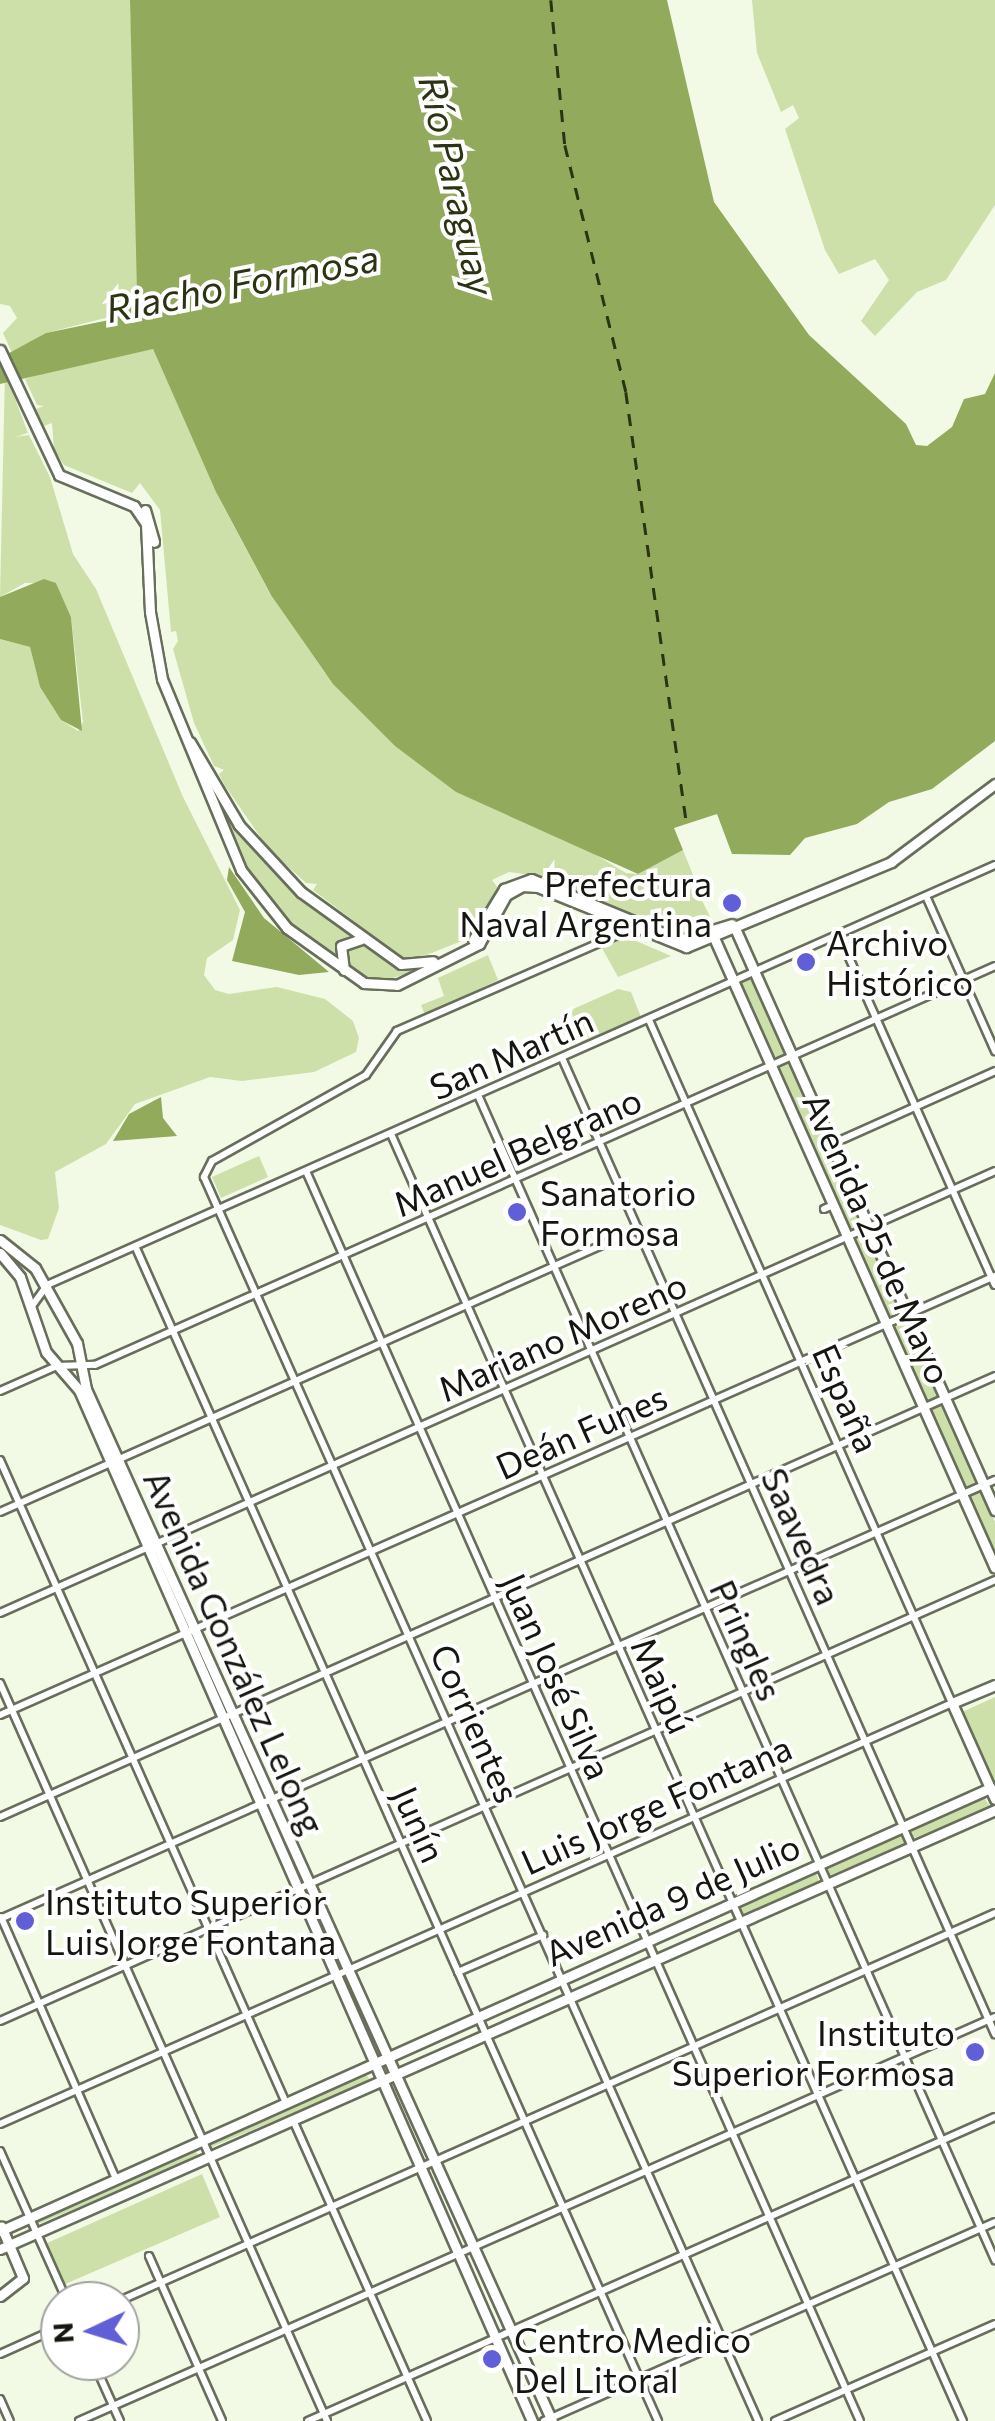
<!DOCTYPE html>
<html>
<head>
<meta charset="utf-8">
<style>
	body { margin:0 }
	#map { position:relative; width:995px; height:2421px; overflow:hidden; background:#f2fae5; font-family:Commissioner,sans-serif }
	div>[style] { position:absolute }
	[style*='--x'] { left:calc(var(--x)*1px); top:calc(var(--y)*1px); width:calc(var(--w)*1px); rotate:calc(var(--a)*1deg) }
	.green>* { inset:0; background:#cde0a9 }
	.water>* { inset:0; background:#91aa5b }
	.ferry>* { height:2.5px; margin-top:-1.25px; transform-origin:0; background:repeating-linear-gradient(90deg,#2a3412 0 12px,transparent 0 22px) }
	.roads { filter:drop-shadow(2px 0 #686e5c) drop-shadow(-2px 0 #686e5c) drop-shadow(0 2px #686e5c) drop-shadow(0 -2px #686e5c) }
	.minor>* { height:6px; margin:-3px; padding:0 3px; transform-origin:3px; border-radius:3px; background:#fff }
	.major>* { height:9px; margin:-4.5px; padding:0 4.5px; transform-origin:4.5px; border-radius:4.5px; background:#fff }
	.dots>* { width:28px; height:28px; translate:-50% -50%; box-sizing:border-box; border:5px solid #fff; border-radius:50% }
	span { translate:-50% -50%; white-space:nowrap; text-align:center; line-height:1.15; -webkit-text-stroke:8px #fff; paint-order:stroke }
	.poi-label { font-size:35px; color:#14160f }
	.right { translate:-100% -50%; text-align:right }
	.left { translate:0 -50%; text-align:left }
	.street-label { font-size:35px; color:#14160f }
	.water-label { font-size:38px; color:#2a3412; font-style:italic }
	.north { position:absolute; left:40px; top:2281px; width:100px; height:100px; box-sizing:border-box; background:#fff; border:2px solid #a1a29f; border-radius:50%; rotate:266deg; font-size:28px; font-weight:700; line-height:40px; text-align:center; color:#14160f }
	.north::after { content:''; display:block; margin:auto; width:35px; height:45px; background:#605fd8; clip-path:polygon(50% 0,100% 100%,50% 72%,0 100%) }
</style>
</head>
<body>
<div id="map">
	<div class="green">
		<div style="clip-path:polygon(0 0,130px 0,138px 217px,140px 279px,125px 313px,46px 333px,12px 353px,3px 333px,17px 318px,10px 306px,0 304px)"></div>
		<div style="clip-path:polygon(752px 0,995px 0,995px 205px,946px 280px,917px 292px,875px 336px,861px 321px,889px 280px,875px 259px,839px 274px,825px 250px,785px 129px,799px 118px,793px 105px,781px 112px,757px 53px)"></div>
		<div style="clip-path:polygon(153px 349px,219px 498px,267px 588px,325px 673px,456px 792px,571px 840px,626px 873px,638px 874px,683px 850px,693px 875px,654px 895px,662px 901px,696px 888px,713px 923px,682px 936px,546px 877px,509px 872px,492px 880px,498px 888px,474px 936px,409px 962px,352px 927px,355px 922px,313px 890px,317px 884px,306px 883px,273px 853px,304px 891px,252px 837px,264px 842px,225px 786px,219px 774px,224px 770px,214px 766px,194px 723px,173px 649px,178px 641px,176px 631px,171px 632px,160px 510px,140px 483px,132px 493px,64px 465px,54px 450px,52px 423px,44px 426px,36px 409px,44px 406px,37px 405px,25px 379px,90px 358px)"></div>
		<div style="clip-path:polygon(5px 372px,28px 433px,15px 437px,29px 435px,50px 477px,73px 554px,96px 589px,183px 797px,240px 910px,233px 940px,207px 958px,204px 975px,215px 990px,229px 994px,277px 987px,325px 999px,353px 1021px,359px 1038px,356px 1052px,314px 1072px,242px 1081px,210px 1077px,135px 1104px,106px 1144px,55px 1172px,59px 1208px,48px 1239px,41px 1240px,0 1225px,0 639px,30px 647px,40px 687px,61px 720px,78px 731px,83px 722px,71px 617px,56px 583px,25px 583px,0 597px)"></div>
		<div style="clip-path:polygon(204px 776px,258px 854px,295px 893px,350px 934px,332px 960px,276px 914px,252px 883px)"></div>
		<div style="clip-path:polygon(627px 937px,671px 956px,618px 977px,602px 948px)"></div>
		<div style="clip-path:polygon(362px 943px,401px 970px,416px 971px,373px 984px,346px 970px,344px 947px)"></div>
		<div style="clip-path:polygon(488px 955px,498px 980px,425px 1015px,421px 1005px,444px 996px,438px 978px)"></div>
		<div style="clip-path:polygon(751px 975px,995px 1522px,995px 1556px,738px 981px)"></div>
		<div style="clip-path:polygon(618px 989px,631px 992px,643px 1022px,582px 1049px,571px 1010px)"></div>
		<div style="clip-path:polygon(259px 1156px,268px 1177px,221px 1198px,212px 1177px)"></div>
		<div style="clip-path:polygon(995px 1697px,995px 1785px,962px 1712px)"></div>
		<div style="clip-path:polygon(982px 1794px,991px 1808px,914px 1838px,910px 1827px)"></div>
		<div style="clip-path:polygon(901px 1833px,906px 1846px,828px 1876px,825px 1865px)"></div>
		<div style="clip-path:polygon(815px 1870px,820px 1884px,742px 1914px,739px 1905px)"></div>
		<div style="clip-path:polygon(365px 2072px,370px 2081px,209px 2148px,211px 2140px)"></div>
		<div style="clip-path:polygon(194px 2148px,199px 2157px,38px 2224px,37px 2219px)"></div>
		<div style="clip-path:polygon(202px 2174px,220px 2217px,63px 2285px,45px 2244px)"></div>
	</div>
	<div class="water">
		<div style="clip-path:polygon(130px 0,667px 0,714px 202px,809px 335px,906px 424px,916px 445px,927px 446px,952px 427px,964px 399px,985px 394px,995px 373px,995px 741px,932px 789px,889px 802px,857px 824px,805px 838px,790px 855px,732px 854px,717px 814px,674px 828px,683px 850px,638px 874px,456px 792px,395px 746px,333px 684px,271px 595px,216px 492px,153px 349px,0 384px,0 358px,46px 333px,114px 319px,137px 292px)"></div>
		<div style="clip-path:polygon(44px 579px,56px 583px,71px 617px,82px 731px,61px 720px,40px 687px,30px 647px,0 639px,0 597px)"></div>
		<div style="clip-path:polygon(229px 867px,264px 918px,329px 972px,299px 975px,232px 961px,245px 912px,227px 880px)"></div>
		<div style="clip-path:polygon(161px 1097px,163px 1118px,177px 1136px,113px 1141px,129px 1114px)"></div>
	</div>
	<div class="ferry">
		<div style="--x:551;--y:0;--w:146;--a:84.5"></div>
		<div style="--x:565;--y:145;--w:254;--a:76.1"></div>
		<div style="--x:626;--y:392;--w:438;--a:82"></div>
	</div>
	<div class="roads">
		<div class="minor">
			<div style="--x:926;--y:896;--w:170;--a:66"></div>
			<div style="--x:636;--y:927;--w:261;--a:156.5"></div>
			<div style="--x:397;--y:1031;--w:54;--a:125.2"></div>
			<div style="--x:366;--y:1075;--w:176;--a:150.8"></div>
			<div style="--x:212;--y:1161;--w:18;--a:117"></div>
			<div style="--x:204;--y:1177;--w:1362;--a:65.99"></div>
			<div style="--x:839;--y:935;--w:383;--a:66"></div>
			<div style="--x:562;--y:1058;--w:1068;--a:66.08"></div>
			<div style="--x:478;--y:1095;--w:1275;--a:66.07"></div>
			<div style="--x:391;--y:1134;--w:1408;--a:66.04"></div>
			<div style="--x:832;--y:1144;--w:179;--a:-24.1"></div>
			<div style="--x:306;--y:1171;--w:1367;--a:66.1"></div>
			<div style="--x:824;--y:1209;--w:10;--a:-24"></div>
			<div style="--x:136;--y:1248;--w:1284;--a:66.01"></div>
			<div style="--x:32;--y:1306;--w:26;--a:-54"></div>
			<div style="--x:47;--y:1285;--w:1037;--a:-23.9"></div>
			<div style="--x:0;--y:1391;--w:62;--a:-23.7"></div>
			<div style="--x:57;--y:1366;--w:38;--a:-2"></div>
			<div style="--x:95;--y:1365;--w:984;--a:-23.91"></div>
			<div style="--x:0;--y:1460;--w:704;--a:66.02"></div>
			<div style="--x:0;--y:1512;--w:698;--a:-23.92"></div>
			<div style="--x:0;--y:1613;--w:1089;--a:-23.95"></div>
			<div style="--x:0;--y:1683;--w:807;--a:66.1"></div>
			<div style="--x:0;--y:1715;--w:1088;--a:-23.81"></div>
			<div style="--x:0;--y:1817;--w:1088;--a:-23.9"></div>
			<div style="--x:1;--y:1917;--w:286;--a:66.3"></div>
			<div style="--x:0;--y:1919;--w:1088;--a:-23.81"></div>
			<div style="--x:458;--y:1972;--w:93;--a:-23.5"></div>
			<div style="--x:0;--y:2021;--w:1088;--a:-23.9"></div>
			<div style="--x:293;--y:2120;--w:329;--a:66"></div>
			<div style="--x:0;--y:2124;--w:1041;--a:-23.86"></div>
			<div style="--x:952;--y:1703;--w:747;--a:-113.92"></div>
			<div style="--x:0;--y:2151;--w:164;--a:65.9"></div>
			<div style="--x:149;--y:2256;--w:180;--a:66.1"></div>
			<div style="--x:119;--y:2301;--w:958;--a:-23.89"></div>
			<div style="--x:0;--y:2354;--w:66;--a:-24.2"></div>
			<div style="--x:93;--y:2361;--w:66;--a:65.8"></div>
			<div style="--x:0;--y:2399;--w:24;--a:66"></div>
			<div style="--x:79;--y:2421;--w:1001;--a:-23.8"></div>
			<div style="--x:308;--y:2421;--w:751;--a:-23.87"></div>
			<div style="--x:544;--y:2421;--w:493;--a:-23.8"></div>
			<div style="--x:775;--y:2421;--w:240;--a:-23.8"></div>
		</div>
		<div class="major">
			<div style="--x:0;--y:350;--w:138;--a:64.7"></div>
			<div style="--x:59;--y:475;--w:81;--a:22.5"></div>
			<div style="--x:134;--y:506;--w:22;--a:56"></div>
			<div style="--x:146;--y:524;--w:88;--a:87.4"></div>
			<div style="--x:150;--y:612;--w:68;--a:79.8"></div>
			<div style="--x:162;--y:679;--w:207;--a:67.5"></div>
			<div style="--x:241;--y:870;--w:74;--a:51.6"></div>
			<div style="--x:287;--y:928;--w:95;--a:35.5"></div>
			<div style="--x:364;--y:983;--w:33;--a:3"></div>
			<div style="--x:397;--y:985;--w:92;--a:-26.6"></div>
			<div style="--x:479;--y:944;--w:56;--a:-61.1"></div>
			<div style="--x:506;--y:895;--w:18;--a:-29"></div>
			<div style="--x:522;--y:886;--w:16;--a:4"></div>
			<div style="--x:538;--y:887;--w:160;--a:22.1"></div>
			<div style="--x:686;--y:947;--w:222;--a:-22.5"></div>
			<div style="--x:891;--y:862;--w:130;--a:-36.9"></div>
			<div style="--x:145;--y:510;--w:33;--a:74"></div>
			<div style="--x:190;--y:742;--w:96;--a:59.4"></div>
			<div style="--x:239;--y:825;--w:91;--a:47.2"></div>
			<div style="--x:301;--y:892;--w:123;--a:35.8"></div>
			<div style="--x:401;--y:964;--w:32;--a:-5"></div>
			<div style="--x:734;--y:926;--w:640;--a:65.92"></div>
			<div style="--x:711;--y:931;--w:697;--a:65.97"></div>
			<div style="--x:473;--y:940;--w:60;--a:-58.7"></div>
			<div style="--x:504;--y:889;--w:29;--a:-20"></div>
			<div style="--x:531;--y:879;--w:161;--a:22.3"></div>
			<div style="--x:680;--y:940;--w:54;--a:-17.1"></div>
			<div style="--x:344;--y:970;--w:24;--a:-97"></div>
			<div style="--x:341;--y:946;--w:21;--a:-19"></div>
			<div style="--x:0;--y:1240;--w:45;--a:38.7"></div>
			<div style="--x:35;--y:1268;--w:86;--a:60.8"></div>
			<div style="--x:77;--y:1343;--w:47;--a:78.9"></div>
			<div style="--x:86;--y:1389;--w:1132;--a:65.7"></div>
			<div style="--x:0;--y:1253;--w:31;--a:50"></div>
			<div style="--x:20;--y:1277;--w:79;--a:70.9"></div>
			<div style="--x:46;--y:1352;--w:50;--a:49"></div>
			<div style="--x:79;--y:1390;--w:1126;--a:66.28"></div>
			<div style="--x:995;--y:1685;--w:47;--a:157.3"></div>
			<div style="--x:952;--y:1703;--w:105;--a:65.9"></div>
			<div style="--x:0;--y:2231;--w:1085;--a:-24.11"></div>
			<div style="--x:0;--y:2249;--w:1088;--a:-23.81"></div>
			<div style="--x:0;--y:2296;--w:29;--a:-38"></div>
			<div style="--x:23;--y:2278;--w:56;--a:-112.9"></div>
		</div>
	</div>
	<div class="dots">
		<div style="left:732px;top:903px;background:#605fd8"></div>
		<div style="left:806px;top:962px;background:#605fd8"></div>
		<div style="left:517px;top:1212px;background:#605fd8"></div>
		<div style="left:25px;top:1921px;background:#605fd8"></div>
		<div style="left:975px;top:2052px;background:#605fd8"></div>
		<div style="left:492px;top:2359px;background:#605fd8"></div>
	</div>
	<div class="poi-label">
		<span class="right" style="left:712px;top:903px">Prefectura<br>Naval Argentina</span>
		<span class="left" style="left:826px;top:962px">Archivo<br>Histórico</span>
		<span class="left" style="left:540px;top:1212px">Sanatorio<br>Formosa</span>
		<span class="left" style="left:45px;top:1921px">Instituto Superior<br>Luis Jorge Fontana</span>
		<span class="right" style="left:955px;top:2052px">Instituto<br>Superior Formosa</span>
		<span class="left" style="left:514px;top:2359px">Centro Medico<br>Del Litoral</span>
	</div>
	<div class="street-label">
		<span style="left:511px;top:1053px;rotate:-24deg">San Martín</span>
		<span style="left:517px;top:1151px;rotate:-24deg">Manuel Belgrano</span>
		<span style="left:878px;top:1238px;rotate:66deg">Avenida 25 de Mayo</span>
		<span style="left:562px;top:1336px;rotate:-24deg">Mariano Moreno</span>
		<span style="left:847px;top:1398px;rotate:66deg">España</span>
		<span style="left:581px;top:1431px;rotate:-24deg">Deán Funes</span>
		<span style="left:802px;top:1536px;rotate:66deg">Saavedra</span>
		<span style="left:747px;top:1640px;rotate:66deg">Pringles</span>
		<span style="left:235px;top:1652px;rotate:66deg">Avenida González Lelong</span>
		<span style="left:557px;top:1676px;rotate:66deg">Juan José Silva</span>
		<span style="left:663px;top:1685px;rotate:66deg">Maipú</span>
		<span style="left:476px;top:1723px;rotate:66deg">Corrientes</span>
		<span style="left:656px;top:1804px;rotate:-24deg">Luis Jorge Fontana</span>
		<span style="left:420px;top:1824px;rotate:66deg">Junín</span>
		<span style="left:672px;top:1899px;rotate:-24deg">Avenida 9 de Julio</span>
	</div>
	<div class="water-label">
		<span style="left:458px;top:185px;rotate:77deg">Río Paraguay</span>
		<span style="left:242px;top:282px;rotate:-11deg">Riacho Formosa</span>
	</div>
	<div class="north">N</div>
</div>
</body>
</html>
